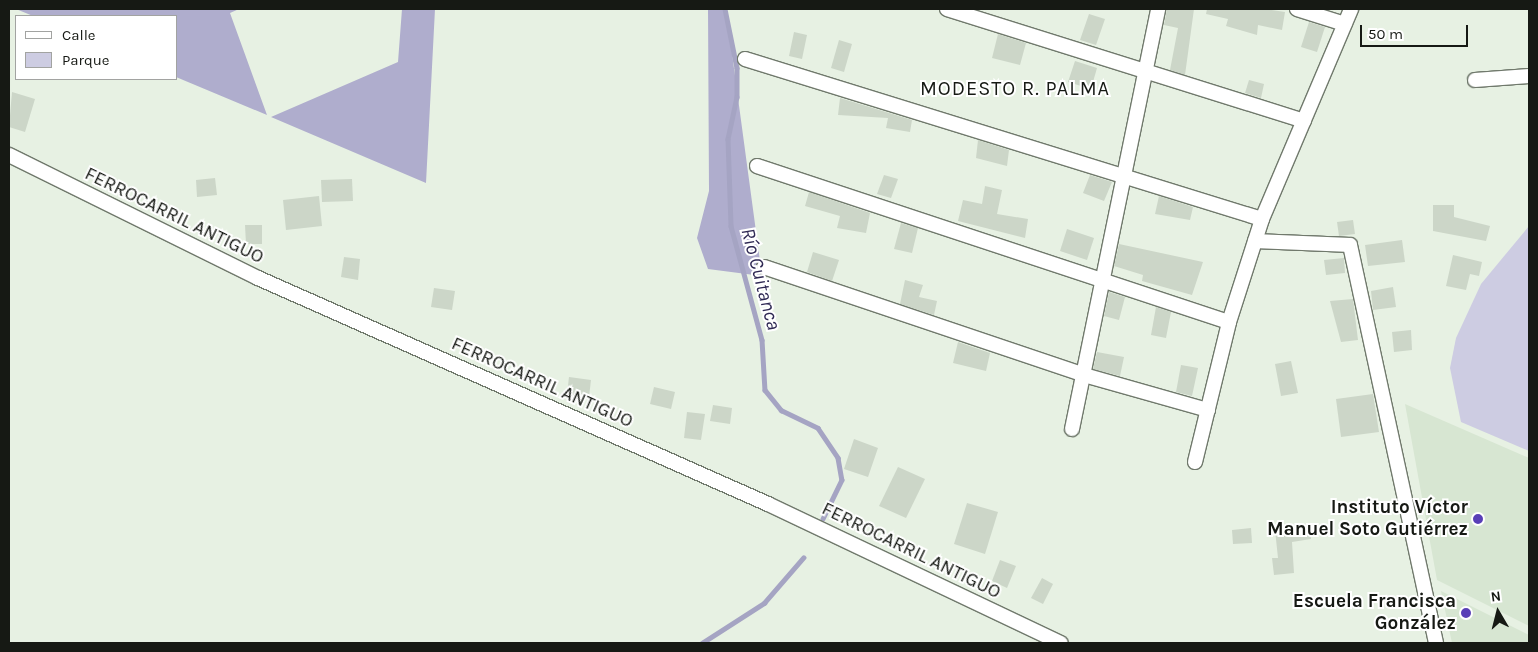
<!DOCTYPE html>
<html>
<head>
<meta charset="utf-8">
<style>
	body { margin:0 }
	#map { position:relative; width:1538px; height:652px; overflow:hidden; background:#e7f1e3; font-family:Karla,sans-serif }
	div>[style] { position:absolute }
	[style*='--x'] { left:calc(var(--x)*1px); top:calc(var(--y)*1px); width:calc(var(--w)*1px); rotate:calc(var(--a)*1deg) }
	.built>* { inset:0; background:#d7e6d2 }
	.green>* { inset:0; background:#cdcce2 }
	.forest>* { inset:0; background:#afadcd }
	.stream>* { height:4.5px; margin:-2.25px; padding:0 2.25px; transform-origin:2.25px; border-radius:2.25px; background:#a5a4c3 }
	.building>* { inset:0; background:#ccd6c8 }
	.roads { filter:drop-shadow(1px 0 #70796c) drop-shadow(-1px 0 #70796c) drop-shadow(0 1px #70796c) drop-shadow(0 -1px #70796c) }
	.street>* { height:14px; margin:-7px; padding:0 7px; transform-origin:7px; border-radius:7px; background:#fff }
	.dots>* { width:14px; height:14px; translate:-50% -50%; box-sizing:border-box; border:2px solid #fff; border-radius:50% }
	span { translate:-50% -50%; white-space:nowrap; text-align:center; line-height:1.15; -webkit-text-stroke:4px #fff; paint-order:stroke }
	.street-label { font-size:19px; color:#161914 }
	.poi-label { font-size:19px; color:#161914; font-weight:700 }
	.right { translate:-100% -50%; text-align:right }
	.neighbourhood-label { font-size:20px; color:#161914; letter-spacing:1px }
	.water-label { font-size:20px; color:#2e2853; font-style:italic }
	.frame { position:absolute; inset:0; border:10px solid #161914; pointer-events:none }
	.legend { position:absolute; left:15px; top:15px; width:162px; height:65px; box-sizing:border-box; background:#fff; border:1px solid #a2a3a1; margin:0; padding:6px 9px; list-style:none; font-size:15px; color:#161914 }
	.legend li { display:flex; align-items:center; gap:10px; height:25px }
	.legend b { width:25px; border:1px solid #a2a3a1 }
	.north { position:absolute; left:1473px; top:587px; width:50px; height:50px; -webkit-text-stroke:4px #fff; paint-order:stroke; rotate:352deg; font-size:14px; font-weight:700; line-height:20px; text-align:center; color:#161914 }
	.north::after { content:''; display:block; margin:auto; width:18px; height:22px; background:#161914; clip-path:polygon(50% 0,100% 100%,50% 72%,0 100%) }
	.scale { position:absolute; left:1360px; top:25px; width:108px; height:22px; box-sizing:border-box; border:2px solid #161914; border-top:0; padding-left:6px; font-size:15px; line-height:18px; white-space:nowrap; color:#161914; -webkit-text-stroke:4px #fff; paint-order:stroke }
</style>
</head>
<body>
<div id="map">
	<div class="built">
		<div style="clip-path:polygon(1405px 404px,1529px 458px,1529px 626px,1437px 580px)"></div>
		<div style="clip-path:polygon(1441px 591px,1529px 635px,1529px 643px,1452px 643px)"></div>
	</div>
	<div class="green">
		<div style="clip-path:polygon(1529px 226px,1529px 451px,1461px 422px,1450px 368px,1456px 338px,1481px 284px)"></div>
	</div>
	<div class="forest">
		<div style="clip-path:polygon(16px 9px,239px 9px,230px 13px,267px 115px,176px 77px,176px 16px,33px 16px)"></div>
		<div style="clip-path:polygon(402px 9px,435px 9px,426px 183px,271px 117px,398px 62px)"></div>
		<div style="clip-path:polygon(708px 9px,726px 9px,762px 276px,708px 269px,697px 238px,709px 191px)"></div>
	</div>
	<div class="stream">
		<div style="--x:725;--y:9;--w:60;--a:78.5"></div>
		<div style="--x:737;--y:68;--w:29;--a:90"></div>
		<div style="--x:737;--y:97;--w:43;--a:102.1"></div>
		<div style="--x:728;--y:139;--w:87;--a:88"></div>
		<div style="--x:731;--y:226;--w:118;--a:74.8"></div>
		<div style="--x:762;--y:340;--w:50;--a:86.6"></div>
		<div style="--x:765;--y:390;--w:26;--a:51"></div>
		<div style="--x:781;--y:410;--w:41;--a:25.9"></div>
		<div style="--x:818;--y:428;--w:36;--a:56"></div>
		<div style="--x:838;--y:458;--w:22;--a:80"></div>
		<div style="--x:842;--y:480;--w:43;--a:116"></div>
		<div style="--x:702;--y:643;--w:74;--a:-32.8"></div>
		<div style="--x:764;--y:603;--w:60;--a:-49.1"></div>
	</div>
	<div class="building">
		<div style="clip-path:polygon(1167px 9px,1194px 9px,1185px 75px,1170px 70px,1178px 28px,1164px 25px)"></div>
		<div style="clip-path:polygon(1207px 9px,1266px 9px,1285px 12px,1282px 30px,1258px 25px,1257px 35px,1226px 26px,1228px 19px,1206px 14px)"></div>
		<div style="clip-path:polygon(1089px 14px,1105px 19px,1096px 45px,1080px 40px)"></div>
		<div style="clip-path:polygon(1309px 22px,1325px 27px,1317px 52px,1301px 47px)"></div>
		<div style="clip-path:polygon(794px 32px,807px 35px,802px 59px,789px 56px)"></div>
		<div style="clip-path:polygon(998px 34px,1026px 43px,1020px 65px,992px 58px)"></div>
		<div style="clip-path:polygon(839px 40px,852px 44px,844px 72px,831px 68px)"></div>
		<div style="clip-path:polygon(1075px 61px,1097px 68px,1091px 89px,1068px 82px)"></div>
		<div style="clip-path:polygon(1249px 80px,1264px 84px,1261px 98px,1245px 93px)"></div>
		<div style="clip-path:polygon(12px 92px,35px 99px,25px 132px,9px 127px)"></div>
		<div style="clip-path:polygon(840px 98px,912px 120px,910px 132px,886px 128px,888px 118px,838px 115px)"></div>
		<div style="clip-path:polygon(978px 140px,1009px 150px,1007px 166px,976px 158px)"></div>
		<div style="clip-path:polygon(884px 175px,898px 179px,891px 198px,877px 194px)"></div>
		<div style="clip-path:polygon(1090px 175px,1112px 182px,1104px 201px,1083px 193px)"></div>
		<div style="clip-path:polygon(215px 178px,217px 195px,197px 197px,196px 180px)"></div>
		<div style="clip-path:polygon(352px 179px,353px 201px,322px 202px,321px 180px)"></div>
		<div style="clip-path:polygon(985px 186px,1002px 190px,997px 214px,1028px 219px,1025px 238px,958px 221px,963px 200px,982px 204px)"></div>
		<div style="clip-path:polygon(809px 192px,870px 213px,866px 233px,837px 228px,840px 216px,805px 206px)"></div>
		<div style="clip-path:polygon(319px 196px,322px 226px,286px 230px,283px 200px)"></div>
		<div style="clip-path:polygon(1159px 196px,1193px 207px,1190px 220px,1155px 214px)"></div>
		<div style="clip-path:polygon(1433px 205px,1454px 205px,1454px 217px,1490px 226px,1486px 241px,1433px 231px)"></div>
		<div style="clip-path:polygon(1353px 220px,1355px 234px,1339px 236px,1337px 222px)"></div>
		<div style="clip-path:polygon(901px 223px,918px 228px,912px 253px,894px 249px)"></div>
		<div style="clip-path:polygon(245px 225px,262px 225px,262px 244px,246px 244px)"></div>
		<div style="clip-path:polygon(1067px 229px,1094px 238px,1087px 260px,1060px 251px)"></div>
		<div style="clip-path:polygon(1402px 240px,1405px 262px,1368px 266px,1365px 245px)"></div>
		<div style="clip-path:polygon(1119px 244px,1203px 262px,1192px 295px,1142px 281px,1143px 275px,1114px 266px)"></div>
		<div style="clip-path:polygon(813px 252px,839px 260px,832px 281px,807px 272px)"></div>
		<div style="clip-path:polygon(1453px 255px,1482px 262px,1479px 276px,1470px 274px,1466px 290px,1446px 286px)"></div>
		<div style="clip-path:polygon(344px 257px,360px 259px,358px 280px,341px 277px)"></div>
		<div style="clip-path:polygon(1344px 258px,1345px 273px,1326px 275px,1324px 260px)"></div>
		<div style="clip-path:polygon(905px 280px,923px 285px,919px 297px,937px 301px,934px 315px,900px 304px)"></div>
		<div style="clip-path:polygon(1393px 287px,1396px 307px,1373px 310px,1371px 291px)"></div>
		<div style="clip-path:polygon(434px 288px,455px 291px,452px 310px,431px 307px)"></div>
		<div style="clip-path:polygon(1109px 292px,1125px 297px,1119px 320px,1104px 316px)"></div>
		<div style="clip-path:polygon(1353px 299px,1358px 340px,1341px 342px,1330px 301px)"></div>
		<div style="clip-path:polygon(1156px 307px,1171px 312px,1166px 338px,1151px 335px)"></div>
		<div style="clip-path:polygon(1411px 330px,1412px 350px,1394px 352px,1392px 332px)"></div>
		<div style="clip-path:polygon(958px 342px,990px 353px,986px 371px,953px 363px)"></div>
		<div style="clip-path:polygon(1097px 352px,1124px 357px,1120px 376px,1093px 369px)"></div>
		<div style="clip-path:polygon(1291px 361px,1298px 393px,1281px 396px,1275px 364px)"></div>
		<div style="clip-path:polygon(1181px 365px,1198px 368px,1192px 396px,1176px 392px)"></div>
		<div style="clip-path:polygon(569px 377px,591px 380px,589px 397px,567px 394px)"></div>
		<div style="clip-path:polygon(654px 387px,675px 392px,671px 409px,650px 404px)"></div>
		<div style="clip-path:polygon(1373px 394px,1379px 432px,1341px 437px,1336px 399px)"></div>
		<div style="clip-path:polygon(713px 405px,732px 408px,730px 424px,710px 421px)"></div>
		<div style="clip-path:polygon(687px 412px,705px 414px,701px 440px,684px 438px)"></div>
		<div style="clip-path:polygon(854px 439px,878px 448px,868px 477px,844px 469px)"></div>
		<div style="clip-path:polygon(898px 467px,925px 479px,906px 518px,879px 506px)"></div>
		<div style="clip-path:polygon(967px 503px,998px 512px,985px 554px,954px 544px)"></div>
		<div style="clip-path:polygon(1309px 525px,1311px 539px,1292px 542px,1294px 573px,1274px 575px,1272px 558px,1278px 558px,1275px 530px)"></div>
		<div style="clip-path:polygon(1251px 528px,1252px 543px,1233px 544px,1232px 530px)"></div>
		<div style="clip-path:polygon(1000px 560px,1016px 566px,1007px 588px,992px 581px)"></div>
		<div style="clip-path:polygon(1042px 578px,1053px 584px,1043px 604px,1031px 598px)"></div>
	</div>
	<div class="roads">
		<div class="street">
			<div style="--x:947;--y:9;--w:374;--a:17.4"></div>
			<div style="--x:1297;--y:9;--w:50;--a:17.4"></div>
			<div style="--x:745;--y:59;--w:541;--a:17.2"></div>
			<div style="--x:1475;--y:80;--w:54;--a:-4.2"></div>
			<div style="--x:9;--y:155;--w:278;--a:26.3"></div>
			<div style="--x:258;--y:278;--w:558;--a:23.9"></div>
			<div style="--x:768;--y:504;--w:324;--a:25.4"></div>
			<div style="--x:757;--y:166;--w:497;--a:18.3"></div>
			<div style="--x:1255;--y:241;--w:95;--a:2.4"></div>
			<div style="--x:1350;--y:245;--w:407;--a:77.8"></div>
			<div style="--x:764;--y:267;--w:338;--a:18.6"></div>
			<div style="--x:1084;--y:375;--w:129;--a:15.8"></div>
			<div style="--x:1072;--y:429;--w:429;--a:-78.4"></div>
			<div style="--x:1195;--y:462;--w:144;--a:-76.3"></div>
			<div style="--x:1229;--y:322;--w:108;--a:-72.2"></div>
			<div style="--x:1262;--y:219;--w:228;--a:-67"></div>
		</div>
	</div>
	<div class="dots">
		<div style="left:1478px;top:519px;background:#593fb7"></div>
		<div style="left:1466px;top:613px;background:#593fb7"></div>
	</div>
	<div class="street-label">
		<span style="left:174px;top:216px;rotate:26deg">FERROCARRIL ANTIGUO</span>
		<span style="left:542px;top:383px;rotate:24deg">FERROCARRIL ANTIGUO</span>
		<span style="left:911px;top:551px;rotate:26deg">FERROCARRIL ANTIGUO</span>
	</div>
	<div class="poi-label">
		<span class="right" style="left:1468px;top:519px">Instituto Víctor<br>Manuel Soto Gutiérrez</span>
		<span class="right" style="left:1456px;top:613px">Escuela Francisca<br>González</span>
	</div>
	<div class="neighbourhood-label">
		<span style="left:1015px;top:88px">MODESTO R. PALMA</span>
	</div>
	<div class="water-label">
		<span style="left:761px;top:279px;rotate:75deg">Río Cuitanca</span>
	</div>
	<div class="frame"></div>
	<ul class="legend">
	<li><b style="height:6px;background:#fff"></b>Calle</li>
	<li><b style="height:14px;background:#cdcce2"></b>Parque</li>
	</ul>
	<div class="north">N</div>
	<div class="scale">50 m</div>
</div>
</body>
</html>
